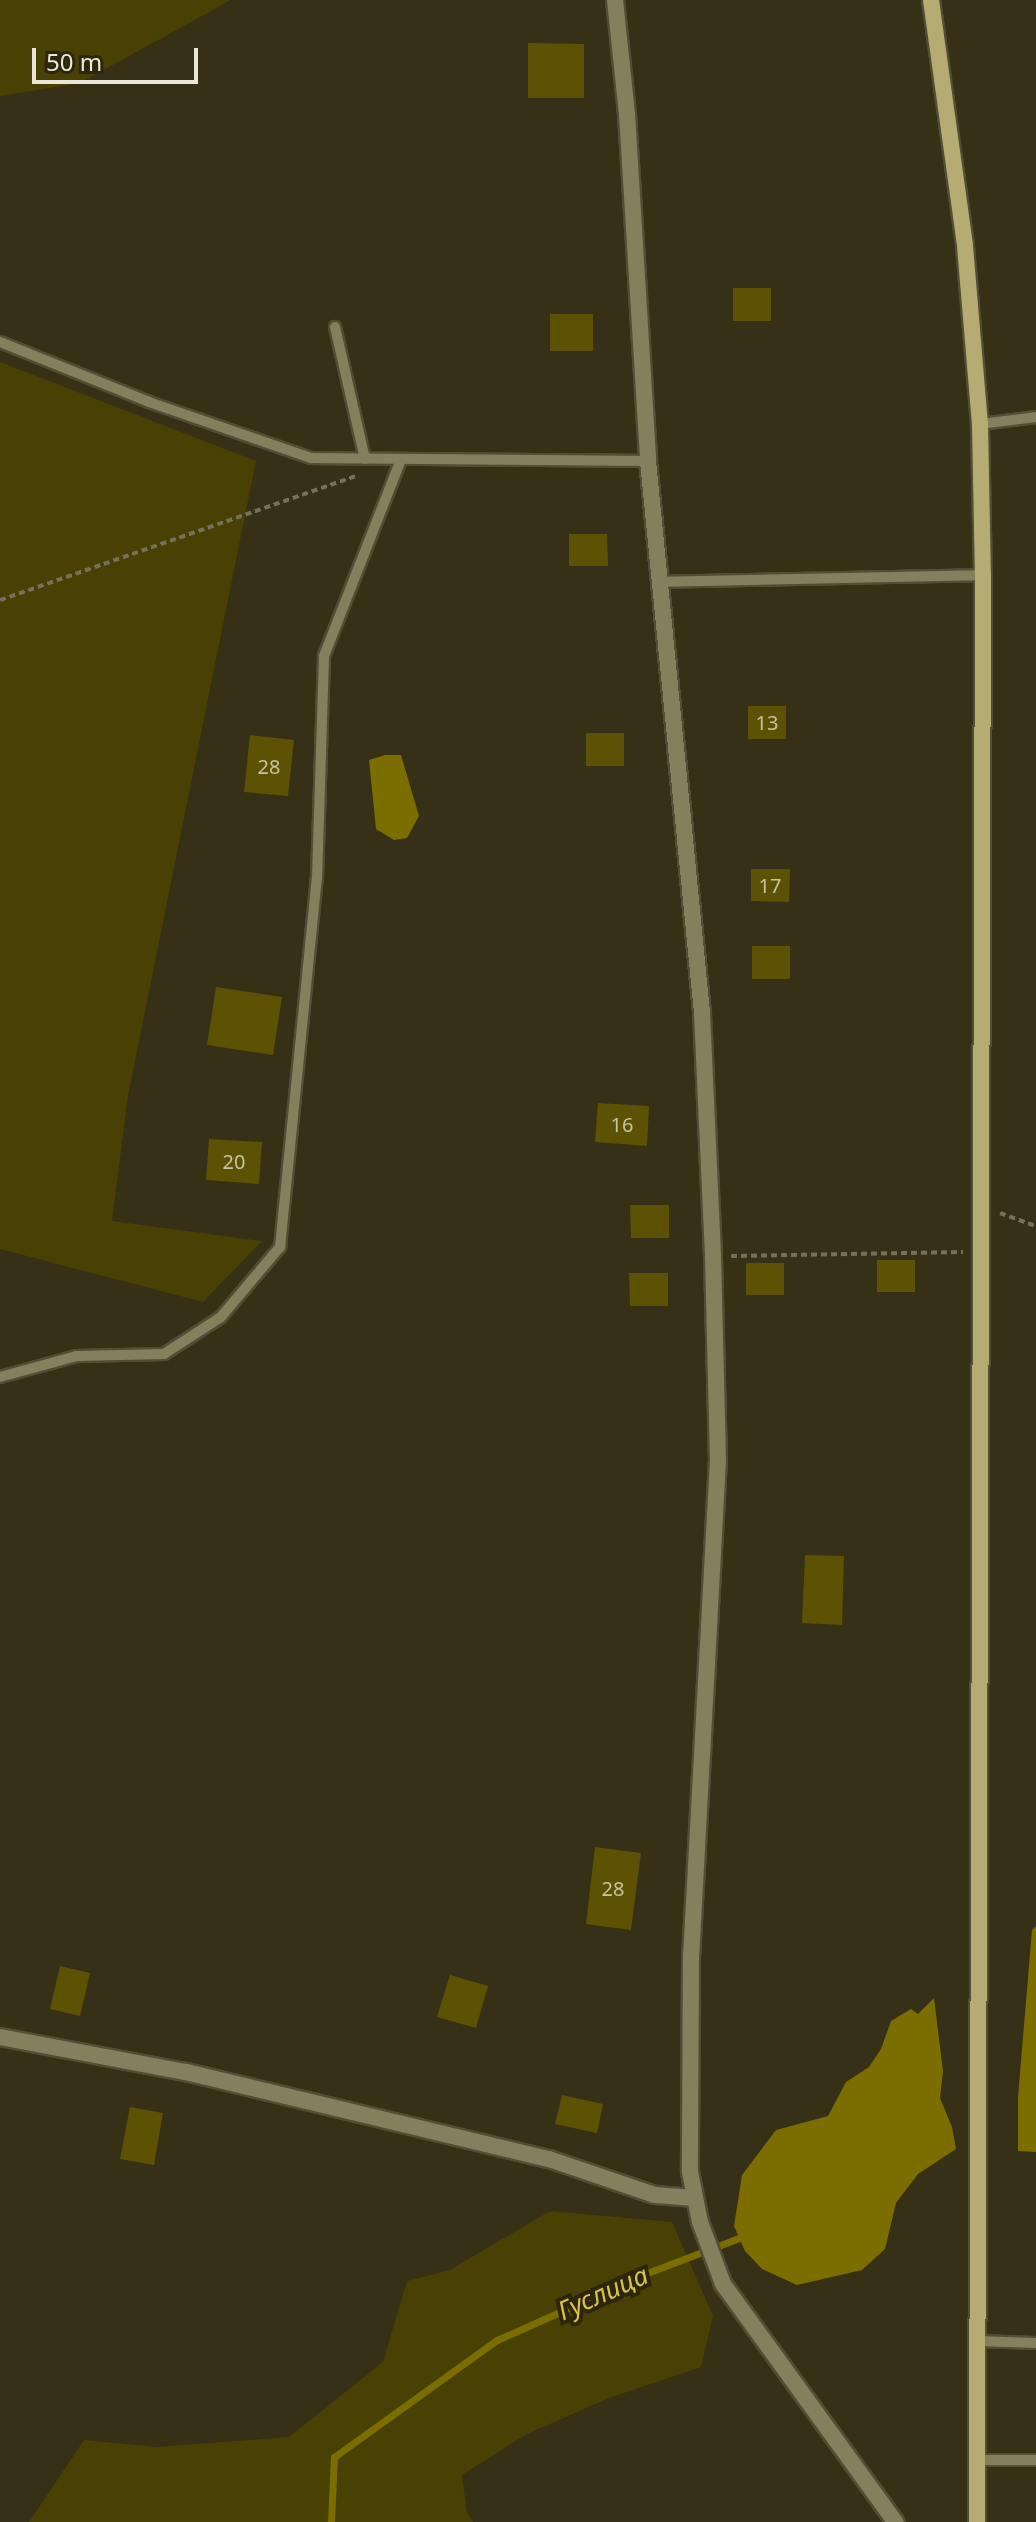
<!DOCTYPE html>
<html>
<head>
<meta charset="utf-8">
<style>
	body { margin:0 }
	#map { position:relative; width:1036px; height:2522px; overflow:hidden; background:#353016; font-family:"Noto Sans",sans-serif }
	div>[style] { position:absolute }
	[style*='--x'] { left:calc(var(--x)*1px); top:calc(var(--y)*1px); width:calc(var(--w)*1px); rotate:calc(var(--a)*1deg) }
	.green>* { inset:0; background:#494004 }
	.water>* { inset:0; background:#7c6d00 }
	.stream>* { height:7px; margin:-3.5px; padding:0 3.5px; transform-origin:3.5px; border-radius:3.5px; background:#7c6d00 }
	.building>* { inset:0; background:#5d5204 }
	.path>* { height:4px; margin-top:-2px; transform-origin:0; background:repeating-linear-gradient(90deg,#74705a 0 6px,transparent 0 10px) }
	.roads { filter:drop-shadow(2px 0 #524d35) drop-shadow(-2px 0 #524d35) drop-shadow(0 2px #524d35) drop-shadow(0 -2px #524d35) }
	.service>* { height:10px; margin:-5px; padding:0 5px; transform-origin:5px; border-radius:5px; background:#857f5d }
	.minor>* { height:16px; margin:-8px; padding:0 8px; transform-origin:8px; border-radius:8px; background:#857f5d }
	.secondary>* { height:16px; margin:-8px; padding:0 8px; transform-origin:8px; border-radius:8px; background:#b5ac74 }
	span { translate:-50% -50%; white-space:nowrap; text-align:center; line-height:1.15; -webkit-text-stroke:8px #2b260c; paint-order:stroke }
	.number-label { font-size:20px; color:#c6c2a2 }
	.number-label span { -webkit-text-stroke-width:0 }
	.water-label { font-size:26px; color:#d8c44b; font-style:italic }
	.scale { position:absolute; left:32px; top:48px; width:166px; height:36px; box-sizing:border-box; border:4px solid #e9e7d7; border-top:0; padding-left:10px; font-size:24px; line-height:28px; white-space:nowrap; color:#e9e7d7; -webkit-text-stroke:6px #2b260c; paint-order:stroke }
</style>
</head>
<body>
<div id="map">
	<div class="green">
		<div style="clip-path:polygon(0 0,231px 0,80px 83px,0 96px)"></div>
		<div style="clip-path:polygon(0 362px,256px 461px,128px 1096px,112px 1221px,262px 1241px,203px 1302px,0 1249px)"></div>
		<div style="clip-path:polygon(550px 2211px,672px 2222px,713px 2316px,701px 2367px,609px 2398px,525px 2435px,462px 2475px,467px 2513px,473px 2522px,29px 2522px,84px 2440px,157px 2447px,289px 2437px,383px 2362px,407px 2281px,450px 2270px)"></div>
	</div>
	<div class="water">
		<div style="clip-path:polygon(385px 755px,401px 755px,419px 816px,407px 838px,394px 840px,376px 829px,369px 760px)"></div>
		<div style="clip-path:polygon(1036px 1926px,1036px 2152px,1018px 2151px,1018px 2097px,1032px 1930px)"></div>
		<div style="clip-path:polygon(934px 1998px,943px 2071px,940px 2098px,952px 2127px,956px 2149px,918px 2174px,896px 2203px,885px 2249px,862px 2270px,797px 2285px,762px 2269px,745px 2251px,734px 2226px,742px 2175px,776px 2130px,828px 2116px,846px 2082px,869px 2067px,881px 2049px,891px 2021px,911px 2009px,918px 2014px)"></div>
	</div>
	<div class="stream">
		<div style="--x:331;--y:2522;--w:65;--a:-87.4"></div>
		<div style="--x:334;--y:2457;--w:201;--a:-35.7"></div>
		<div style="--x:497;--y:2340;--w:159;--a:-24.1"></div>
		<div style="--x:642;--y:2275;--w:109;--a:-20.9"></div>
	</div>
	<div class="building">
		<div style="clip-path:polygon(528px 43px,584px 44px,584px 98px,528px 98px)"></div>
		<div style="clip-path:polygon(733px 288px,771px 288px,771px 321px,733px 321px)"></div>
		<div style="clip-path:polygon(550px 314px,593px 314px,593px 351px,550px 351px)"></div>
		<div style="clip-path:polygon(569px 534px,607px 534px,608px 566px,569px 566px)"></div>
		<div style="clip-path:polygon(748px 706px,786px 706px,786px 739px,748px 739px)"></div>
		<div style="clip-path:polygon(586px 733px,624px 733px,624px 766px,586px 766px)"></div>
		<div style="clip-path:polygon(250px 735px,294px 740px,288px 796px,244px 792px)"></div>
		<div style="clip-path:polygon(751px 869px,790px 869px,789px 902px,751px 901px)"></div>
		<div style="clip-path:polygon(752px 946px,790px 946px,790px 979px,752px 979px)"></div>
		<div style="clip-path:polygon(216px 987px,282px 997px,273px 1055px,207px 1045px)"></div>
		<div style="clip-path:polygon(598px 1103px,649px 1106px,647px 1146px,595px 1142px)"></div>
		<div style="clip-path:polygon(209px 1139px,262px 1142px,259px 1184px,206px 1180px)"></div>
		<div style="clip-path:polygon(630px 1205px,669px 1205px,669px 1238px,631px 1238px)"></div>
		<div style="clip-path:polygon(877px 1260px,915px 1260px,915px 1292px,877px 1292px)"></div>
		<div style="clip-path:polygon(746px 1263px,784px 1263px,784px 1295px,746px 1295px)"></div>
		<div style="clip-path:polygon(629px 1273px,668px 1273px,668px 1306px,630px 1306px)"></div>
		<div style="clip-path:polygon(805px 1555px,844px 1556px,842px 1625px,802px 1623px)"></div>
		<div style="clip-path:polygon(595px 1847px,641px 1853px,631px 1930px,586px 1924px)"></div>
		<div style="clip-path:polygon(60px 1966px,90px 1973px,80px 2016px,50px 2009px)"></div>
		<div style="clip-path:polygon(450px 1975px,488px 1986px,476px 2028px,437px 2017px)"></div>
		<div style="clip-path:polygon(562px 2095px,603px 2104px,597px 2133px,555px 2124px)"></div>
		<div style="clip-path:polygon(130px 2107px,163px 2113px,154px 2165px,120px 2159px)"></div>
	</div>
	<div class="path">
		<div style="--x:0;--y:600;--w:378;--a:-19.2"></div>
		<div style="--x:1000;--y:1213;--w:38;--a:20"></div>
		<div style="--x:731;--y:1256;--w:232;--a:-1"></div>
	</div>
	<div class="roads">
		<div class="service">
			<div style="--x:335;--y:327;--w:135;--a:77.2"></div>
			<div style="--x:0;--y:342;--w:161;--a:21.9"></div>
			<div style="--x:149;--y:402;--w:171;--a:19.1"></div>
			<div style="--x:311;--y:458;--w:337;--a:0.5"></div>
			<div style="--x:980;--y:424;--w:56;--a:-7.1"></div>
			<div style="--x:658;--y:582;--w:325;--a:-1.2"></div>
			<div style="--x:0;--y:1377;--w:80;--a:-15.3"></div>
			<div style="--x:77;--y:1356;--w:87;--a:-1.3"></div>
			<div style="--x:164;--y:1354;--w:68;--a:-33"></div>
			<div style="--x:221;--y:1317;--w:92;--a:-49.9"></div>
			<div style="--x:280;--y:1247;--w:370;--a:-84.3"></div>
			<div style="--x:317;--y:879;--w:223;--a:-88.2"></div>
			<div style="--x:324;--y:656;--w:211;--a:-68.6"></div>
			<div style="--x:977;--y:2341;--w:59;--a:1.9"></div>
			<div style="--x:977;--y:2460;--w:59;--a:0"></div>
		</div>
		<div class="minor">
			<div style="--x:615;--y:0;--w:115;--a:84"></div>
			<div style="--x:627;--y:114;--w:348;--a:86.5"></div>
			<div style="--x:648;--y:461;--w:555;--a:84.41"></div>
			<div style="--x:702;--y:1013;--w:243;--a:87.4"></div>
			<div style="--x:713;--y:1256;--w:204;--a:88.6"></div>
			<div style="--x:718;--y:1460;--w:495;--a:93.1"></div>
			<div style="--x:691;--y:1954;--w:218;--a:90.3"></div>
			<div style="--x:690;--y:2172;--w:51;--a:78.7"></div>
			<div style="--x:700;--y:2222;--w:66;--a:69.6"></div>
			<div style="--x:723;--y:2284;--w:294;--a:54.1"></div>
			<div style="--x:0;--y:2037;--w:189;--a:10.7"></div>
			<div style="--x:186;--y:2072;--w:373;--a:13.5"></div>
			<div style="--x:549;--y:2159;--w:112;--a:18.8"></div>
			<div style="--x:655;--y:2195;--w:40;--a:4.3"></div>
		</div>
		<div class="secondary">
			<div style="--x:931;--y:0;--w:248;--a:82.1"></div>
			<div style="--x:965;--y:246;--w:179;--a:85.2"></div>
			<div style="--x:980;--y:424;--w:151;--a:88.9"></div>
			<div style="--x:983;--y:575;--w:1947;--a:90.18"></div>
		</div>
	</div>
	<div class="number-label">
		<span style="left:767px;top:722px">13</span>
		<span style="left:269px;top:766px">28</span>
		<span style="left:770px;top:885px">17</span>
		<span style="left:622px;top:1124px">16</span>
		<span style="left:234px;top:1161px">20</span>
		<span style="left:613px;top:1888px">28</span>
	</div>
	<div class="water-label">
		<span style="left:603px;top:2293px;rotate:-24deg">Гуслица</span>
	</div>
	<div class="scale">50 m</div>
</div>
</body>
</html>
